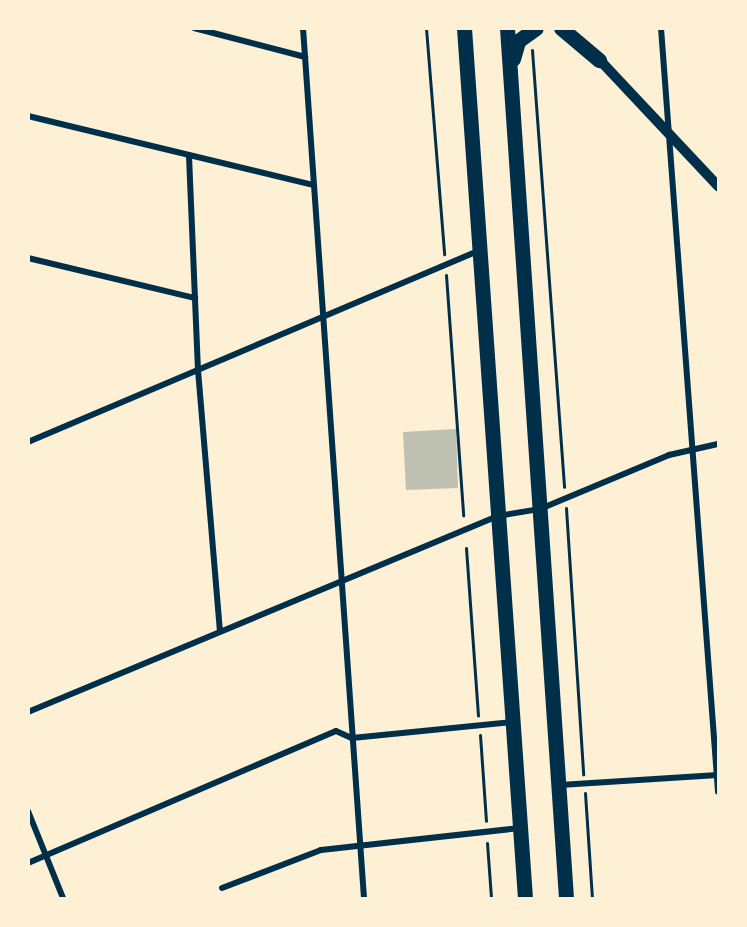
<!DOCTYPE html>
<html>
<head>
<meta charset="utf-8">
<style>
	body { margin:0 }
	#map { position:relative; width:747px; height:927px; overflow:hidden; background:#fdf0d5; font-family:"PT Sans",sans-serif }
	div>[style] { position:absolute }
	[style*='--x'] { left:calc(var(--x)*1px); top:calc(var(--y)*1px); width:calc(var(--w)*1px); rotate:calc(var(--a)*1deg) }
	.building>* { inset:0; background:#bec0b2 }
	.path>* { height:3px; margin:-1.5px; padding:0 1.5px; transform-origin:1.5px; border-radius:1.5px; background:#003049 }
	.minor>* { height:6px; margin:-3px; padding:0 3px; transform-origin:3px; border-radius:3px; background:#003049 }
	.tertiary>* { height:10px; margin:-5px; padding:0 5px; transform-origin:5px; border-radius:5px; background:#003049 }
	.primary>* { height:15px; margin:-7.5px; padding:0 7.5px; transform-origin:7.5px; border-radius:7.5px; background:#003049 }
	span { translate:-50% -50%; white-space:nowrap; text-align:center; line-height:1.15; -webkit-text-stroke:6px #fdf0d5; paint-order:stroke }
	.frame { position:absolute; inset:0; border:30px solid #fdf0d5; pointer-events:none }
</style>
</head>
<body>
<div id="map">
	<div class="building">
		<div style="clip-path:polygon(456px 429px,458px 488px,406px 490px,403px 432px)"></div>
	</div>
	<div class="path">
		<div style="--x:426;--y:28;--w:227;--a:85.4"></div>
		<div style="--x:532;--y:50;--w:438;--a:85.8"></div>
		<div style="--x:446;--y:275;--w:241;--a:85.9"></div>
		<div style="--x:566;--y:508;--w:267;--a:86.3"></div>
		<div style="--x:466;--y:548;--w:168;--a:85.9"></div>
		<div style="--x:480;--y:735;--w:86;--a:86"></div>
		<div style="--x:585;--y:793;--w:105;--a:86.2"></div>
		<div style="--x:487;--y:843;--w:55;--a:85.8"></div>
	</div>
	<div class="minor">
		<div style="--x:194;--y:28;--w:115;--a:14.6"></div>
		<div style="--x:303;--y:28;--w:872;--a:85.99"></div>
		<div style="--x:661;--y:28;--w:766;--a:85.73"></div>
		<div style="--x:28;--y:116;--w:294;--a:13.6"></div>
		<div style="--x:189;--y:156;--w:214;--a:87.6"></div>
		<div style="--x:198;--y:370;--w:261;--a:85.2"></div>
		<div style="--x:28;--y:258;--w:172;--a:13.5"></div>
		<div style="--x:28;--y:442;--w:490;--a:-23"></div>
		<div style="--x:28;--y:712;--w:509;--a:-22.64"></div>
		<div style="--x:498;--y:516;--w:43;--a:-9.5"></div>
		<div style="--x:540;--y:509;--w:140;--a:-22.7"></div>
		<div style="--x:669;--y:455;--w:50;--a:-12.7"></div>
		<div style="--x:560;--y:785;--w:158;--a:-3.6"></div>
		<div style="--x:28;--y:811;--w:94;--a:68.1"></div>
		<div style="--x:28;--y:863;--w:335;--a:-23.2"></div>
		<div style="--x:336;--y:731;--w:17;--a:24"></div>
		<div style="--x:352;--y:738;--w:161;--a:-5.7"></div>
		<div style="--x:222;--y:888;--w:106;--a:-21"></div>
		<div style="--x:321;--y:850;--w:199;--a:-6.3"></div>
	</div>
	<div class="tertiary">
		<div style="--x:595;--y:55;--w:180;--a:46.8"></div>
	</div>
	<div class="primary">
		<div style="--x:464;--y:28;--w:872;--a:85.99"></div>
		<div style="--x:507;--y:28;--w:872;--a:86.12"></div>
		<div style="--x:561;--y:28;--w:50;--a:40.1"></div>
		<div style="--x:513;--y:59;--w:19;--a:-74"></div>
		<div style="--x:518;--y:41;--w:22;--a:-36"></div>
	</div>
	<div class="frame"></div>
</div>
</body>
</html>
